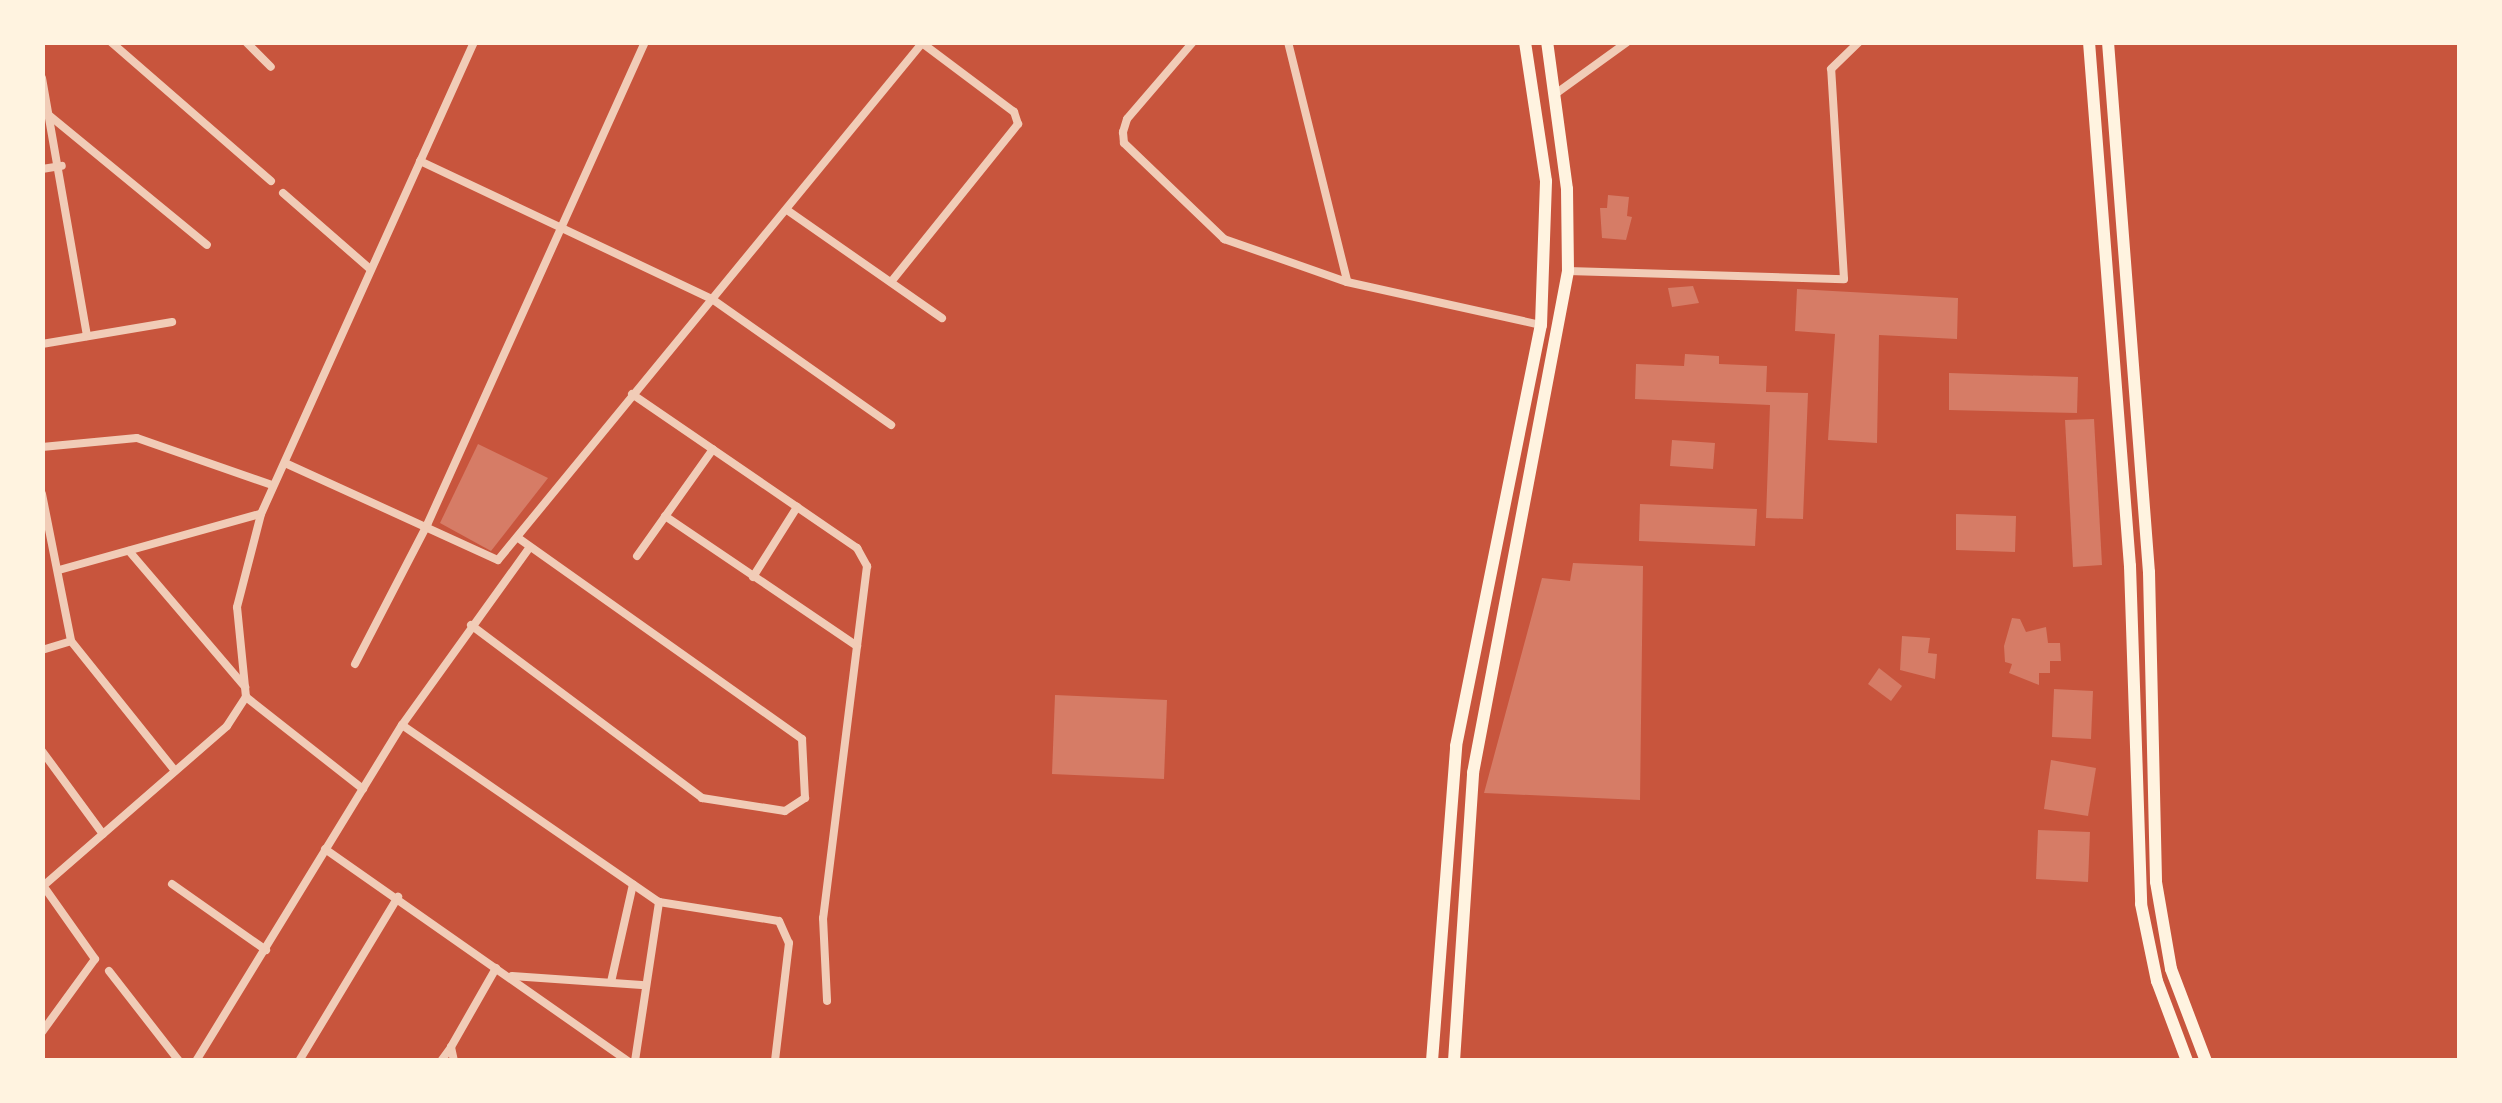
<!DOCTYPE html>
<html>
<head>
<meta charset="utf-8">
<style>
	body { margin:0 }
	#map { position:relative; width:2502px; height:1103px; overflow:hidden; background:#c8553d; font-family:"Fira Sans Condensed",sans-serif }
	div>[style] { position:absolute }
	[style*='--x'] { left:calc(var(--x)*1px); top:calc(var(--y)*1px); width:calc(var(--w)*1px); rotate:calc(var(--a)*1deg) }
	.building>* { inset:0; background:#d67c66 }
	.minor>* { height:8px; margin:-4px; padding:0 4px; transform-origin:4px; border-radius:4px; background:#f1ccb7 }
	.primary>* { height:12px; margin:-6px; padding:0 6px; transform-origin:6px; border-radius:6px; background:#fff3e0 }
	.trunk>* { height:12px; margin:-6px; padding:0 6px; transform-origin:6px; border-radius:6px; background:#fff3e0 }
	span { translate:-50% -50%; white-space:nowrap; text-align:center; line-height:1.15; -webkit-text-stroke:12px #fff3e0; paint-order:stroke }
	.frame { position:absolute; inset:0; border:45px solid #fff3e0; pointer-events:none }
</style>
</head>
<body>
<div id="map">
	<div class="building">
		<div style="clip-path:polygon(1608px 195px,1629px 197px,1627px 216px,1632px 217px,1626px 240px,1602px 238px,1600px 208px,1607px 208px)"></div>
		<div style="clip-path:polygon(1693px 286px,1699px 303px,1672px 307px,1668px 288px)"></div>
		<div style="clip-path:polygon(1797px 289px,1958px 298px,1957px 339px,1879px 335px,1877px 443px,1828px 440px,1835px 334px,1795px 331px)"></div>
		<div style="clip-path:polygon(1685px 354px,1719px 356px,1719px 364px,1767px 366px,1766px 392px,1808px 393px,1803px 519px,1766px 518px,1770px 405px,1635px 399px,1636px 364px,1684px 366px)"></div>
		<div style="clip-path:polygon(1949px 373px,2078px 377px,2077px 413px,1949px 410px)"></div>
		<div style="clip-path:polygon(2094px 419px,2102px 565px,2073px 567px,2065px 420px)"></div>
		<div style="clip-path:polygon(1672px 440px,1715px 443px,1713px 469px,1670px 466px)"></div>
		<div style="clip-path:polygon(478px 444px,548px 478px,491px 551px,440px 523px)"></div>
		<div style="clip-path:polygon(1640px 504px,1757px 509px,1755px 546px,1639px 541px)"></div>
		<div style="clip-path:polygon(1956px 514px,2016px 516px,2015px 552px,1956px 550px)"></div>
		<div style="clip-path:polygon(1573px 563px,1643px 566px,1640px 800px,1484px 793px,1542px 578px,1570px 581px)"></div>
		<div style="clip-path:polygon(2012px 618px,2020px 619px,2026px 632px,2046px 627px,2048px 643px,2060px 643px,2061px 661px,2050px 661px,2050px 673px,2039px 673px,2039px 685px,2009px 673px,2012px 664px,2005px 662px,2004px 646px)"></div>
		<div style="clip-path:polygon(1902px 636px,1930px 638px,1928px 653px,1937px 654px,1935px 679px,1900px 670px)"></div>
		<div style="clip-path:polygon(1879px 668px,1902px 686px,1891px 701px,1868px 684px)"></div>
		<div style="clip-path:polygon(2054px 689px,2093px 691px,2091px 739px,2052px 737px)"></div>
		<div style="clip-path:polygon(1055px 695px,1167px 700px,1164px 779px,1052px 774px)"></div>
		<div style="clip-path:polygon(2051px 760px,2096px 768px,2088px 816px,2044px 809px)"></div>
		<div style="clip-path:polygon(2038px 830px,2090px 832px,2088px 882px,2036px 879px)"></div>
	</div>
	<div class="minor">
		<div style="--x:111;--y:42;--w:212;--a:41"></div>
		<div style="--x:246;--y:42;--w:35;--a:45"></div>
		<div style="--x:1193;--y:42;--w:101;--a:130.6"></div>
		<div style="--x:1127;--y:119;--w:14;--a:107"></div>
		<div style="--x:1123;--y:132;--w:11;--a:85"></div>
		<div style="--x:1124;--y:143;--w:139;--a:43.8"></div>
		<div style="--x:1224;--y:239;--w:130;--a:19.3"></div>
		<div style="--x:1347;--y:282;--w:199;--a:12.5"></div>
		<div style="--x:1288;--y:42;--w:245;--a:76.1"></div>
		<div style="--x:42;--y:78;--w:262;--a:80.1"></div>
		<div style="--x:1558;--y:92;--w:85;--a:-35.9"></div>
		<div style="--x:50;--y:116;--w:203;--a:39.4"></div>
		<div style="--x:420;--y:161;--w:323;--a:25.3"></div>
		<div style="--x:712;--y:299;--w:219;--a:35.1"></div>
		<div style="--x:42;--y:169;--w:20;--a:-9"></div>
		<div style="--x:283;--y:193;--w:116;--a:41.1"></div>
		<div style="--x:787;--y:210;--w:189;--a:34.9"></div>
		<div style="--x:1568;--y:271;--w:276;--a:1.7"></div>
		<div style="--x:1844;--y:279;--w:210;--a:-93.5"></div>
		<div style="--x:1831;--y:69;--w:39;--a:-44"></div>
		<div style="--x:891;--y:282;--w:203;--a:-51.2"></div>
		<div style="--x:1018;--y:124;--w:13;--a:-108"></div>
		<div style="--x:1014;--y:112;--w:115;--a:-143.1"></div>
		<div style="--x:42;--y:344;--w:132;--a:-9.6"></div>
		<div style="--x:632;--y:394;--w:273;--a:34.4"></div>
		<div style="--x:857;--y:548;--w:21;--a:61"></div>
		<div style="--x:867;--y:566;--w:355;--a:97.1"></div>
		<div style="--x:823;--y:918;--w:83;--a:87.2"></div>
		<div style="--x:42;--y:447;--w:95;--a:-5.4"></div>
		<div style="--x:137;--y:438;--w:143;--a:19.2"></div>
		<div style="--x:285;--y:463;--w:234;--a:24.5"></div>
		<div style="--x:498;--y:560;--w:670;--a:-50.63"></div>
		<div style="--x:42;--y:494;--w:150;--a:78.8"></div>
		<div style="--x:71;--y:641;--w:166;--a:51.3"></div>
		<div style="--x:665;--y:516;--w:232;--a:34.1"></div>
		<div style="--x:129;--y:551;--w:179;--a:49.5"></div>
		<div style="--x:637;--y:556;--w:131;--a:-54.6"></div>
		<div style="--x:59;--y:570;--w:209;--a:-15.6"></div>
		<div style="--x:753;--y:577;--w:83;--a:-57.8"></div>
		<div style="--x:471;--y:625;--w:289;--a:36.8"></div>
		<div style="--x:702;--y:798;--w:84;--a:8.9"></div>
		<div style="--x:785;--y:811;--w:24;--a:-33"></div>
		<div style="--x:805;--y:798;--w:59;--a:-92.9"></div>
		<div style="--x:802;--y:739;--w:349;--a:-144.7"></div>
		<div style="--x:42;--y:650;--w:30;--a:-17"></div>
		<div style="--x:355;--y:664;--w:157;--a:-62.6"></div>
		<div style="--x:427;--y:525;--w:530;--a:-65.71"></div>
		<div style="--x:246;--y:697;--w:90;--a:-95.7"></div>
		<div style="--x:237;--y:607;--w:96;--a:-75.5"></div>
		<div style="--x:261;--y:514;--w:518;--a:-65.71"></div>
		<div style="--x:246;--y:697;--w:149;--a:38.2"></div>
		<div style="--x:402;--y:725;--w:312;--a:34.6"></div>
		<div style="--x:659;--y:902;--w:121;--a:9"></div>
		<div style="--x:779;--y:921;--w:24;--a:66"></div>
		<div style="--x:789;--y:943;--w:119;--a:96.8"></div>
		<div style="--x:42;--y:751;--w:103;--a:53.7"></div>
		<div style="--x:325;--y:849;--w:370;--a:35"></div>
		<div style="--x:42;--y:884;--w:92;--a:54.8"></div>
		<div style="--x:95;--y:959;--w:90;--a:126"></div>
		<div style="--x:172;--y:884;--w:115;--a:35.1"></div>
		<div style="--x:42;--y:887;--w:245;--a:-41"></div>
		<div style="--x:227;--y:726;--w:35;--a:-57"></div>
		<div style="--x:109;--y:971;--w:114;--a:52.1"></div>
		<div style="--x:512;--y:976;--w:130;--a:4"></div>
		<div style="--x:611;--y:982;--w:100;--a:-77.3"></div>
		<div style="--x:451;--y:1047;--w:91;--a:-60.3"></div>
		<div style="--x:196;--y:1061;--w:394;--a:-58.5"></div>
		<div style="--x:402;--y:725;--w:219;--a:-54.3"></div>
		<div style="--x:299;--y:1061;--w:192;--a:-58.9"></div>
		<div style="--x:441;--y:1061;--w:17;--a:-54"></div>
		<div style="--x:451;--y:1047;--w:14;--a:78"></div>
		<div style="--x:635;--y:1061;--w:161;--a:-81.4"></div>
	</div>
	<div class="primary">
		<div style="--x:1432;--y:1061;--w:316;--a:-85.6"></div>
		<div style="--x:1456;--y:746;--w:429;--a:-78.6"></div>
		<div style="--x:1541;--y:325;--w:144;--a:-88"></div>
		<div style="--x:1546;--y:181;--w:141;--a:-98.6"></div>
		<div style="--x:1454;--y:1061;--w:289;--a:-86.2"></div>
		<div style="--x:1473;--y:773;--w:511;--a:-79.28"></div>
		<div style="--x:1568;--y:271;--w:82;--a:-90.7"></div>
		<div style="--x:1567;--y:189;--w:148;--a:-97.7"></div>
	</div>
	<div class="trunk">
		<div style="--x:2089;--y:42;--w:526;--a:85.53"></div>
		<div style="--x:2130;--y:566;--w:338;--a:88.1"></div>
		<div style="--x:2141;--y:904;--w:79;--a:78.3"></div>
		<div style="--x:2157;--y:981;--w:85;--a:69.4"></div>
		<div style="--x:2108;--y:42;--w:532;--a:85.58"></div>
		<div style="--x:2149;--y:572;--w:310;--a:88.7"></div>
		<div style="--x:2156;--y:882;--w:88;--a:80.2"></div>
		<div style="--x:2171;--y:969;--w:98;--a:69.2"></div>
	</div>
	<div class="frame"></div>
</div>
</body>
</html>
